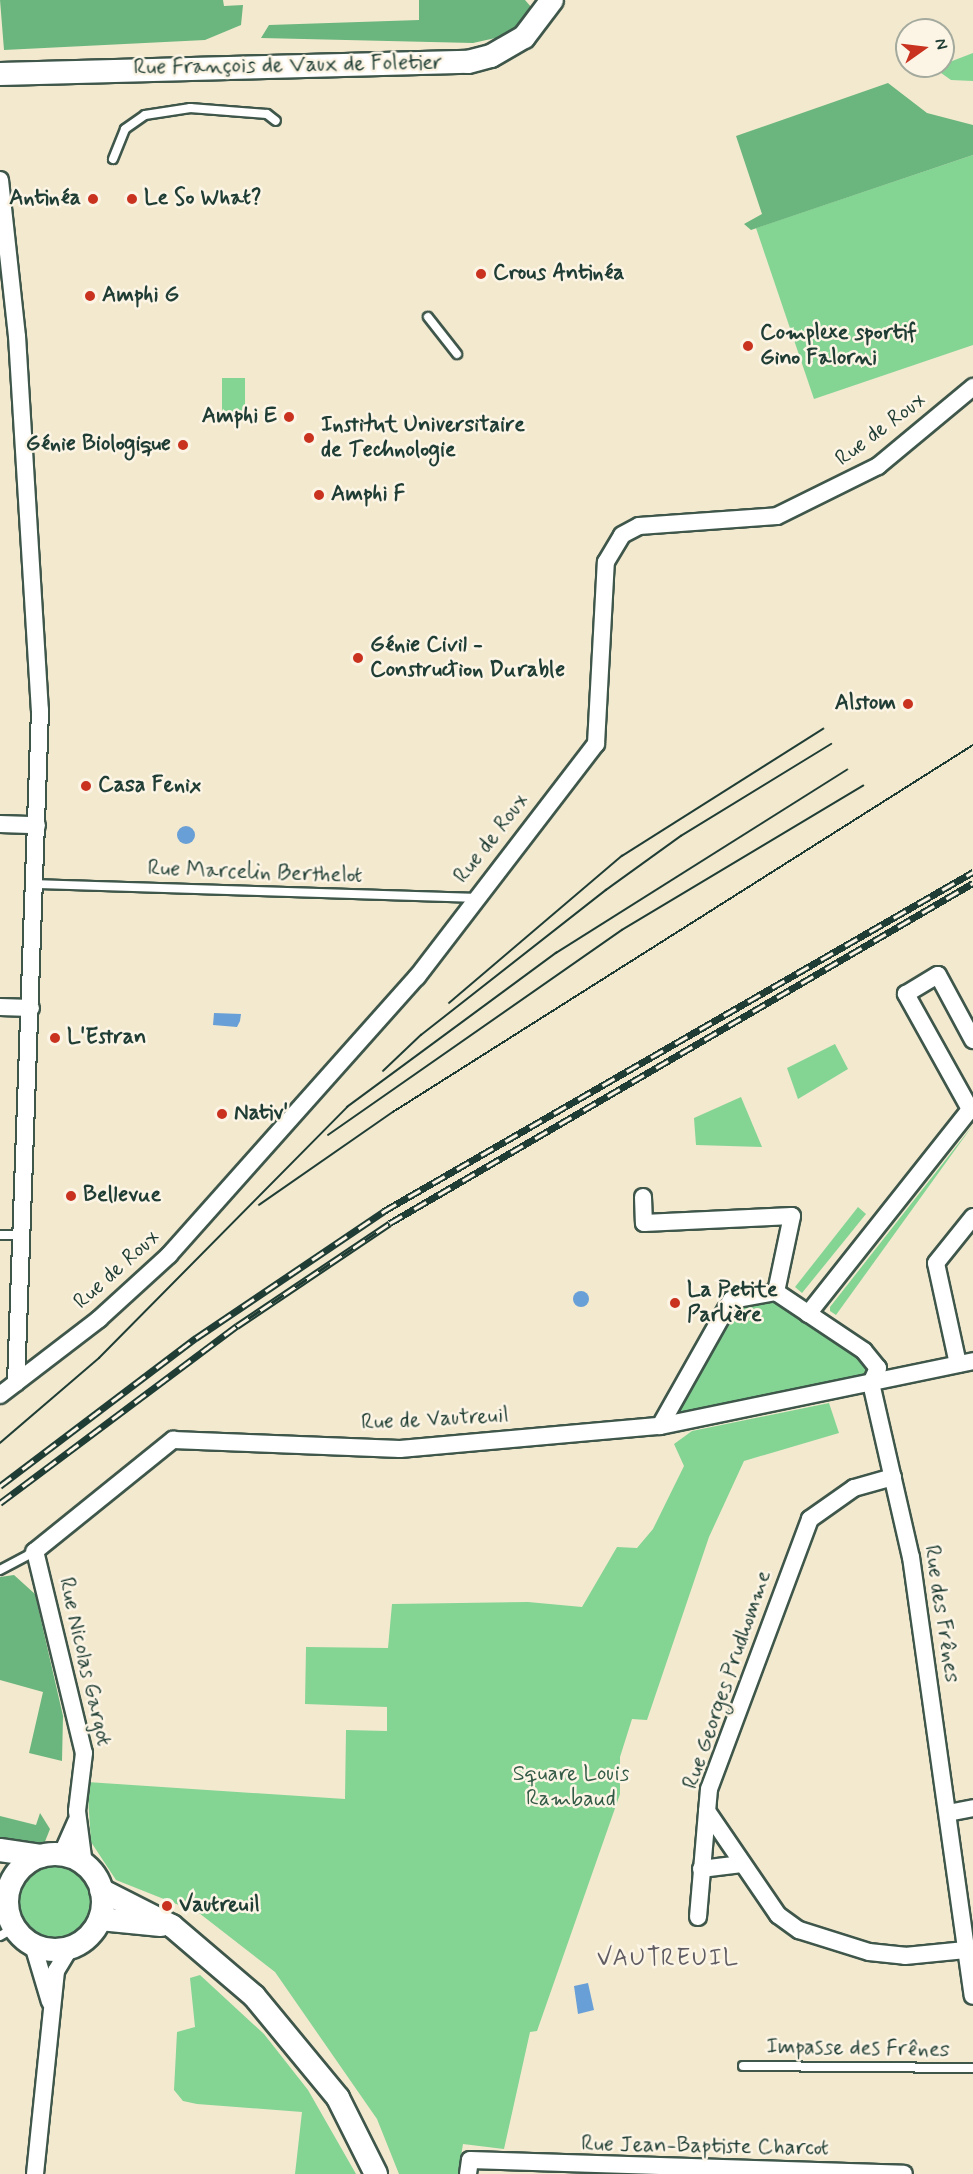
<!DOCTYPE html>
<html>
<head>
<meta charset="utf-8">
<style>
	body { margin:0 }
	#map { position:relative; width:973px; height:2174px; overflow:hidden; background:#f3e9cf; font-family:Mynerve,sans-serif }
	div>[style] { position:absolute }
	[style*='--x'] { left:calc(var(--x)*1px); top:calc(var(--y)*1px); width:calc(var(--w)*1px); rotate:calc(var(--a)*1deg) }
	.green>* { inset:0; background:#84d494 }
	.round { border-radius:50% }
	.forest>* { inset:0; background:#6bb67e }
	.water>* { inset:0; background:#689fd6 }
	.roads { filter:drop-shadow(2px 0 #3f574b) drop-shadow(-2px 0 #3f574b) drop-shadow(0 2px #3f574b) drop-shadow(0 -2px #3f574b) }
	.lane>* { height:8px; margin:-4px; padding:0 4px; transform-origin:4px; border-radius:4px; background:#fff }
	.street>* { height:16px; margin:-8px; padding:0 8px; transform-origin:8px; border-radius:8px; background:#fff }
	.secondary>* { height:22px; margin:-11px; padding:0 11px; transform-origin:11px; border-radius:11px; background:#fff }
	.secondary>.ring { margin:-11px; padding:0; box-sizing:content-box; background:none; border:22px solid #fff; border-radius:50% }
	.tram>* { height:1.5px; margin:-0.75px; padding:0 0.75px; transform-origin:0.75px; border-radius:0.75px; background:#1f3d34 }
	.rail>* { height:7px; margin-top:-3.5px; transform-origin:0; background:repeating-linear-gradient(90deg,#fcf5e5 0 14px,#1f3d34 0 28px); box-sizing:border-box; border-block:2px solid #1f3d34 }
	.dots>* { width:16px; height:16px; translate:-50% -50%; box-sizing:border-box; border:3px solid #fcf5e5; border-radius:50% }
	span { translate:-50% -50%; white-space:nowrap; text-align:center; line-height:1.15; -webkit-text-stroke:5px #fcf5e5; paint-order:stroke }
	.street-label { font-size:22px; color:#1f3d34 }
	.poi-label { font-size:22px; color:#1f3d34; font-weight:700 }
	.right { translate:-100% -50%; text-align:right }
	.left { translate:0 -50%; text-align:left }
	.park-label { font-size:22px; color:#335b47 }
	.neighbourhood-label { font-size:24px; color:#5f5c63; letter-spacing:1.5px }
	.north { position:absolute; left:895px; top:18px; width:60px; height:60px; box-sizing:border-box; background:#fcf5e5; border:2px solid #a4ab9e; border-radius:50%; rotate:76deg; font-size:16px; font-weight:700; line-height:24px; text-align:center; color:#1f3d34 }
	.north::after { content:''; display:block; margin:auto; width:21px; height:27px; background:#c8321e; clip-path:polygon(50% 0,100% 100%,50% 72%,0 100%) }
</style>
</head>
<body>
<div id="map">
	<div class="green">
		<div style="clip-path:polygon(973px 53px,973px 81px,951px 80px,934px 68px)"></div>
		<div style="clip-path:polygon(973px 155px,973px 345px,814px 399px,756px 228px)"></div>
		<div style="clip-path:polygon(222px 378px,245px 378px,245px 419px,222px 420px)"></div>
		<div style="clip-path:polygon(835px 1044px,848px 1069px,798px 1099px,787px 1068px)"></div>
		<div style="clip-path:polygon(741px 1097px,762px 1147px,696px 1145px,694px 1118px)"></div>
		<div style="clip-path:polygon(973px 1125px,836px 1315px,830px 1311px,830px 1307px)"></div>
		<div style="clip-path:polygon(858px 1207px,866px 1214px,802px 1293px,795px 1287px)"></div>
		<div style="clip-path:polygon(776px 1292px,878px 1368px,871px 1383px,660px 1426px,731px 1300px)"></div>
		<div style="clip-path:polygon(829px 1403px,839px 1433px,744px 1461px,709px 1537px,647px 1720px,632px 1719px,620px 1757px,620px 1794px,537px 2031px,530px 2032px,504px 2149px,463px 2144px,458px 2174px,399px 2174px,377px 2119px,275px 1972px,199px 1913px,116px 1880px,91px 1842px,87px 1782px,345px 1799px,346px 1730px,387px 1731px,387px 1707px,305px 1704px,306px 1647px,388px 1648px,392px 1604px,528px 1602px,582px 1607px,617px 1547px,637px 1548px,653px 1529px,684px 1466px,674px 1444px,692px 1431px)"></div>
		<div class="round" style="left:8px;top:1856px;width:94px;height:94px"></div>
		<div style="clip-path:polygon(200px 1975px,264px 2034px,308px 2090px,356px 2174px,295px 2174px,302px 2112px,197px 2104px,183px 2101px,174px 2090px,177px 2032px,195px 2027px,190px 1978px)"></div>
	</div>
	<div class="forest">
		<div style="clip-path:polygon(0 0,223px 0,224px 6px,243px 5px,241px 25px,205px 40px,4px 50px)"></div>
		<div style="clip-path:polygon(419px 0,525px 0,532px 8px,509px 35px,473px 43px,261px 38px,269px 25px,419px 20px)"></div>
		<div style="clip-path:polygon(888px 83px,927px 113px,973px 125px,973px 155px,751px 230px,744px 224px,762px 214px,736px 136px)"></div>
		<div style="clip-path:polygon(14px 1575px,35px 1594px,63px 1716px,62px 1761px,29px 1753px,43px 1692px,0 1680px,0 1577px)"></div>
		<div style="clip-path:polygon(40px 1813px,50px 1829px,44px 1844px,25px 1849px,0 1843px,0 1816px,36px 1825px)"></div>
	</div>
	<div class="water">
		<div class="round" style="left:177px;top:826px;width:18px;height:18px"></div>
		<div style="clip-path:polygon(214px 1013px,241px 1014px,240px 1021px,237px 1027px,213px 1025px)"></div>
		<div class="round" style="left:573px;top:1291px;width:16px;height:16px"></div>
		<div style="clip-path:polygon(588px 1983px,594px 2010px,578px 2014px,574px 1986px)"></div>
	</div>
	<div class="roads">
		<div class="lane">
			<div style="--x:113;--y:159;--w:32;--a:-68"></div>
			<div style="--x:125;--y:129;--w:24;--a:-35"></div>
			<div style="--x:145;--y:115;--w:46;--a:-8.8"></div>
			<div style="--x:190;--y:108;--w:77;--a:4.5"></div>
			<div style="--x:267;--y:114;--w:11;--a:38"></div>
			<div style="--x:428;--y:317;--w:47;--a:51.9"></div>
			<div style="--x:35;--y:884;--w:440;--a:1.8"></div>
			<div style="--x:0;--y:1235;--w:22;--a:0"></div>
			<div style="--x:0;--y:1570;--w:38;--a:-28"></div>
			<div style="--x:0;--y:1917;--w:10;--a:-37"></div>
			<div style="--x:0;--y:1936;--w:16;--a:-30"></div>
			<div style="--x:743;--y:2066;--w:230;--a:0.5"></div>
		</div>
		<div class="street">
			<div style="--x:0;--y:180;--w:157;--a:83.8"></div>
			<div style="--x:17;--y:336;--w:375;--a:86.5"></div>
			<div style="--x:40;--y:710;--w:673;--a:92.04"></div>
			<div style="--x:0;--y:824;--w:37;--a:2"></div>
			<div style="--x:0;--y:1007;--w:31;--a:2"></div>
			<div style="--x:970;--y:1109;--w:132;--a:-119.1"></div>
			<div style="--x:906;--y:994;--w:37;--a:-31"></div>
			<div style="--x:938;--y:975;--w:74;--a:61.7"></div>
			<div style="--x:643;--y:1197;--w:26;--a:88"></div>
			<div style="--x:644;--y:1223;--w:148;--a:-2.7"></div>
			<div style="--x:792;--y:1216;--w:78;--a:101.9"></div>
			<div style="--x:808;--y:1314;--w:265;--a:-51.6"></div>
			<div style="--x:958;--y:1364;--w:103;--a:-102.3"></div>
			<div style="--x:936;--y:1263;--w:59;--a:-51.2"></div>
			<div style="--x:871;--y:1383;--w:179;--a:77.1"></div>
			<div style="--x:911;--y:1557;--w:443;--a:82"></div>
			<div style="--x:0;--y:1395;--w:125;--a:-37.5"></div>
			<div style="--x:99;--y:1319;--w:95;--a:-42.4"></div>
			<div style="--x:169;--y:1255;--w:373;--a:-48.3"></div>
			<div style="--x:417;--y:977;--w:294;--a:-52.5"></div>
			<div style="--x:596;--y:744;--w:182;--a:-86.9"></div>
			<div style="--x:606;--y:562;--w:31;--a:-59"></div>
			<div style="--x:622;--y:535;--w:19;--a:-28"></div>
			<div style="--x:639;--y:526;--w:138;--a:-4.1"></div>
			<div style="--x:777;--y:516;--w:113;--a:-26.3"></div>
			<div style="--x:878;--y:466;--w:124;--a:-39.7"></div>
			<div style="--x:660;--y:1426;--w:145;--a:-60.6"></div>
			<div style="--x:731;--y:1300;--w:46;--a:-10.1"></div>
			<div style="--x:776;--y:1292;--w:106;--a:33.8"></div>
			<div style="--x:864;--y:1351;--w:22;--a:51"></div>
			<div style="--x:878;--y:1368;--w:17;--a:115"></div>
			<div style="--x:893;--y:1477;--w:41;--a:164.2"></div>
			<div style="--x:854;--y:1488;--w:54;--a:144.8"></div>
			<div style="--x:810;--y:1519;--w:288;--a:110.5"></div>
			<div style="--x:709;--y:1789;--w:22;--a:95"></div>
			<div style="--x:707;--y:1811;--w:126;--a:55.7"></div>
			<div style="--x:778;--y:1915;--w:26;--a:36"></div>
			<div style="--x:799;--y:1930;--w:73;--a:17.4"></div>
			<div style="--x:869;--y:1952;--w:36;--a:6"></div>
			<div style="--x:905;--y:1956;--w:61;--a:-5.6"></div>
			<div style="--x:35;--y:1551;--w:208;--a:76.4"></div>
			<div style="--x:84;--y:1753;--w:58;--a:96.9"></div>
			<div style="--x:77;--y:1811;--w:54;--a:82.6"></div>
			<div style="--x:34;--y:1552;--w:179;--a:-38.9"></div>
			<div style="--x:173;--y:1440;--w:227;--a:2.3"></div>
			<div style="--x:400;--y:1449;--w:261;--a:-5.1"></div>
			<div style="--x:660;--y:1426;--w:320;--a:-11.7"></div>
			<div style="--x:948;--y:1813;--w:25;--a:-11"></div>
			<div style="--x:56;--y:1855;--w:10;--a:-37"></div>
			<div style="--x:64;--y:1849;--w:30;--a:-66"></div>
			<div style="--x:701;--y:1869;--w:39;--a:-7"></div>
			<div style="--x:698;--y:1917;--w:105;--a:-85.1"></div>
			<div style="--x:33;--y:1945;--w:59;--a:73.4"></div>
			<div style="--x:35;--y:2174;--w:204;--a:-84.1"></div>
			<div style="--x:56;--y:1971;--w:27;--a:-59"></div>
			<div style="--x:468;--y:2174;--w:14;--a:-82"></div>
			<div style="--x:470;--y:2160;--w:434;--a:1.8"></div>
		</div>
		<div class="secondary">
			<div style="--x:0;--y:74;--w:468;--a:-1.5"></div>
			<div style="--x:468;--y:62;--w:24;--a:-15"></div>
			<div style="--x:491;--y:56;--w:38;--a:-30"></div>
			<div style="--x:524;--y:37;--w:46;--a:-52.9"></div>
			<div style="--x:0;--y:1850;--w:41;--a:8.3"></div>
			<div class="ring" style="left:7px;top:1854px;width:74px;height:74px"></div>
			<div style="--x:101;--y:1890;--w:80;--a:26.9"></div>
			<div style="--x:172;--y:1926;--w:108;--a:40.5"></div>
			<div style="--x:254;--y:1996;--w:132;--a:50.5"></div>
			<div style="--x:338;--y:2098;--w:85;--a:63.4"></div>
			<div style="--x:100;--y:1919;--w:61;--a:5.6"></div>
		</div>
	</div>
	<div class="tram">
		<div style="--x:449;--y:1003;--w:227;--a:-40.4"></div>
		<div style="--x:622;--y:856;--w:238;--a:-32.3"></div>
		<div style="--x:383;--y:1071;--w:52;--a:-43.5"></div>
		<div style="--x:421;--y:1035;--w:235;--a:-38.1"></div>
		<div style="--x:606;--y:890;--w:92;--a:-35.8"></div>
		<div style="--x:681;--y:836;--w:176;--a:-31.5"></div>
		<div style="--x:328;--y:1135;--w:358;--a:-34.9"></div>
		<div style="--x:622;--y:930;--w:281;--a:-30.9"></div>
		<div style="--x:259;--y:1205;--w:163;--a:-34.8"></div>
		<div style="--x:393;--y:1112;--w:686;--a:-32.32"></div>
		<div style="--x:0;--y:1443;--w:130;--a:-40.6"></div>
		<div style="--x:99;--y:1358;--w:353;--a:-45.3"></div>
		<div style="--x:347;--y:1107;--w:260;--a:-36.4"></div>
		<div style="--x:556;--y:953;--w:344;--a:-32.2"></div>
	</div>
	<div class="rail">
		<div style="--x:0;--y:1486;--w:246;--a:-37.1"></div>
		<div style="--x:196;--y:1338;--w:227;--a:-34"></div>
		<div style="--x:384;--y:1211;--w:680;--a:-29.92"></div>
		<div style="--x:0;--y:1503;--w:296;--a:-36.8"></div>
		<div style="--x:237;--y:1326;--w:184;--a:-33.9"></div>
		<div style="--x:390;--y:1223;--w:675;--a:-30.25"></div>
	</div>
	<div class="dots">
		<div style="left:93px;top:199px;background:#c8321e"></div>
		<div style="left:132px;top:199px;background:#c8321e"></div>
		<div style="left:481px;top:274px;background:#c8321e"></div>
		<div style="left:90px;top:296px;background:#c8321e"></div>
		<div style="left:748px;top:346px;background:#c8321e"></div>
		<div style="left:289px;top:417px;background:#c8321e"></div>
		<div style="left:309px;top:438px;background:#c8321e"></div>
		<div style="left:183px;top:445px;background:#c8321e"></div>
		<div style="left:319px;top:495px;background:#c8321e"></div>
		<div style="left:358px;top:658px;background:#c8321e"></div>
		<div style="left:908px;top:704px;background:#c8321e"></div>
		<div style="left:86px;top:786px;background:#c8321e"></div>
		<div style="left:55px;top:1038px;background:#c8321e"></div>
		<div style="left:222px;top:1114px;background:#c8321e"></div>
		<div style="left:71px;top:1196px;background:#c8321e"></div>
		<div style="left:675px;top:1303px;background:#c8321e"></div>
		<div style="left:167px;top:1906px;background:#c8321e"></div>
	</div>
	<div class="street-label">
		<span style="left:288px;top:66px;rotate:-1deg">Rue François de Vaux de Foletier</span>
		<span style="left:881px;top:430px;rotate:-37deg">Rue de Roux</span>
		<span style="left:492px;top:839px;rotate:-52deg">Rue de Roux</span>
		<span style="left:255px;top:873px;rotate:2deg">Rue Marcelin Berthelot</span>
		<span style="left:117px;top:1270px;rotate:-42deg">Rue de Roux</span>
		<span style="left:435px;top:1420px;rotate:-3deg">Rue de Vautreuil</span>
		<span style="left:941px;top:1614px;rotate:81deg">Rue des Frênes</span>
		<span style="left:84px;top:1662px;rotate:77deg">Rue Nicolas Gargot</span>
		<span style="left:728px;top:1680px;rotate:-71deg">Rue Georges Prudhomme</span>
		<span style="left:858px;top:2049px;rotate:1deg">Impasse des Frênes</span>
		<span style="left:705px;top:2147px;rotate:1deg">Rue Jean-Baptiste Charcot</span>
	</div>
	<div class="poi-label">
		<span class="right" style="left:81px;top:199px">Antinéa</span>
		<span class="left" style="left:144px;top:199px">Le So What?</span>
		<span class="left" style="left:493px;top:274px">Crous Antinéa</span>
		<span class="left" style="left:102px;top:296px">Amphi G</span>
		<span class="left" style="left:760px;top:346px">Complexe sportif<br>Gino Falorni</span>
		<span class="right" style="left:277px;top:417px">Amphi E</span>
		<span class="left" style="left:321px;top:438px">Institut Universitaire<br>de Technologie</span>
		<span class="right" style="left:171px;top:445px">Génie Biologique</span>
		<span class="left" style="left:331px;top:495px">Amphi F</span>
		<span class="left" style="left:370px;top:658px">Génie Civil -<br>Construction Durable</span>
		<span class="right" style="left:896px;top:704px">Alstom</span>
		<span class="left" style="left:98px;top:786px">Casa Fenix</span>
		<span class="left" style="left:67px;top:1038px">L'Estran</span>
		<span class="left" style="left:234px;top:1114px">Nativ'</span>
		<span class="left" style="left:83px;top:1196px">Bellevue</span>
		<span class="left" style="left:687px;top:1303px">La Petite<br>Parlière</span>
		<span class="left" style="left:179px;top:1906px">Vautreuil</span>
	</div>
	<div class="park-label">
		<span style="left:571px;top:1787px">Square Louis<br>Rambaud</span>
	</div>
	<div class="neighbourhood-label">
		<span style="left:668px;top:1959px">VAUTREUIL</span>
	</div>
	<div class="north">N</div>
</div>
</body>
</html>
